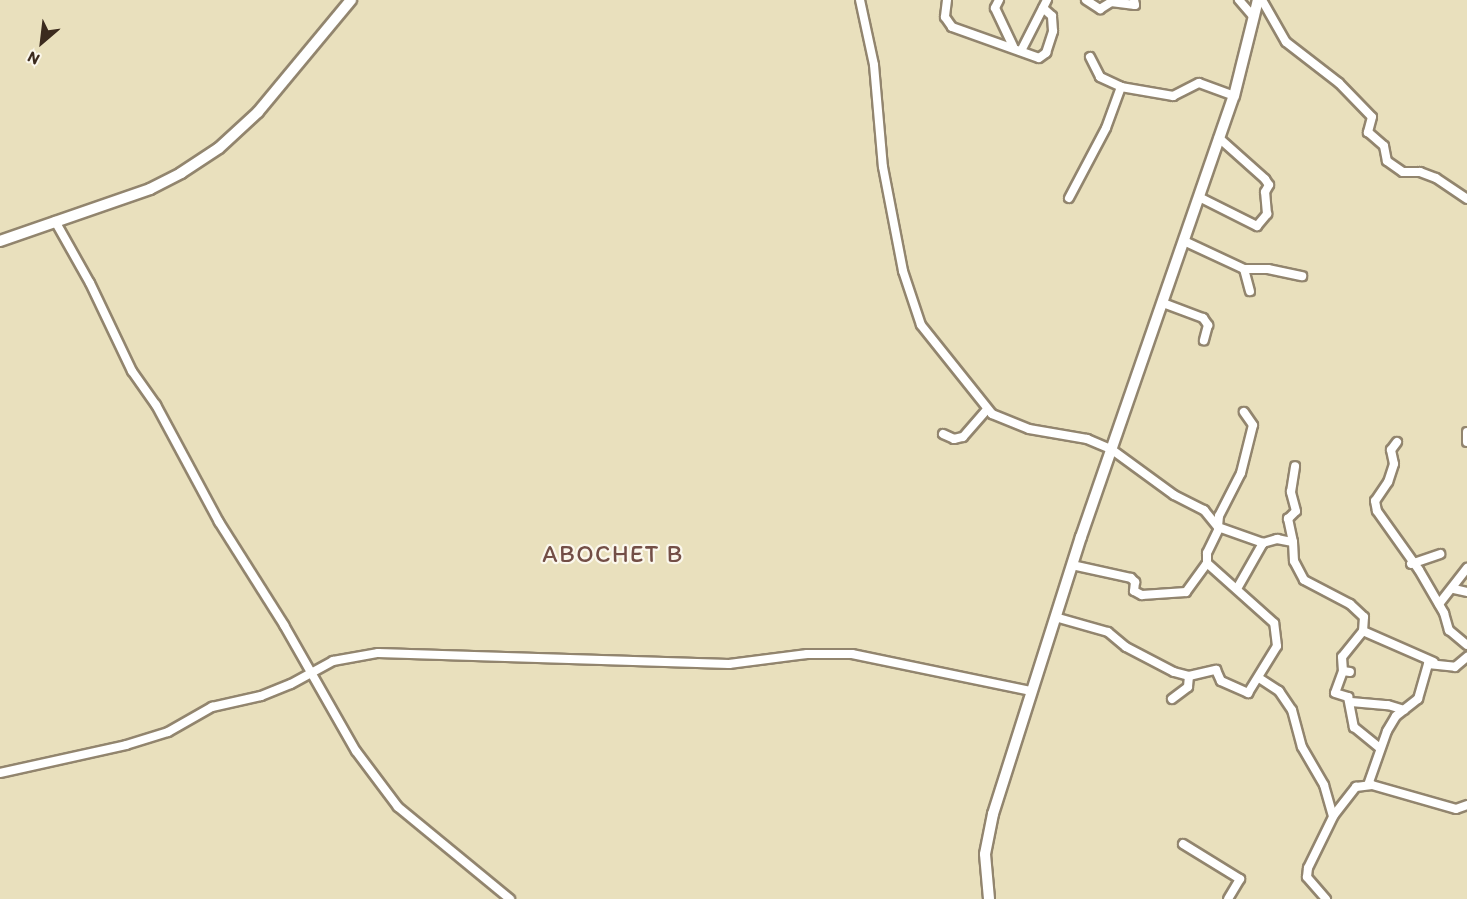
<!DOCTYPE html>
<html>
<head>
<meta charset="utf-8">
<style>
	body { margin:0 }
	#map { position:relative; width:1467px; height:899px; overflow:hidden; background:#e9e0bd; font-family:Itim,sans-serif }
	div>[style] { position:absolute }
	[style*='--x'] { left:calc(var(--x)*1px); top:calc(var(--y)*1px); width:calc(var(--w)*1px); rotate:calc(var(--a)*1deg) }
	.roads { filter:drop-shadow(2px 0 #92856e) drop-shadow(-2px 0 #92856e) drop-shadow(0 2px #92856e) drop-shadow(0 -2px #92856e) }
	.minor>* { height:8px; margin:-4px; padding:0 4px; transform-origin:4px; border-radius:4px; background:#fff }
	.major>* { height:10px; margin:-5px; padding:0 5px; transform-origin:5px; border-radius:5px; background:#fff }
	span { translate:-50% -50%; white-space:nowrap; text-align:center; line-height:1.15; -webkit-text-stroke:4.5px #fbf7ec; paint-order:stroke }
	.quarter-label { font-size:24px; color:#734e46; letter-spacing:1.5px }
	.north { position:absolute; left:12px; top:12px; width:60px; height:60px; -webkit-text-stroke:4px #fbf7ec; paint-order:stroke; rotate:208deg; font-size:16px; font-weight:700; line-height:24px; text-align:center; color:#3b2a1e }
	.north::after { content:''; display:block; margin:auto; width:21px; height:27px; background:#3b2a1e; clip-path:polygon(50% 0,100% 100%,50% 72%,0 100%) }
</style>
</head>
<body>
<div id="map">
	<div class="roads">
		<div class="minor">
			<div style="--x:860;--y:0;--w:66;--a:77.8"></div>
			<div style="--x:874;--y:65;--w:102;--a:85"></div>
			<div style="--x:883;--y:167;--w:106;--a:79.1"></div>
			<div style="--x:903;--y:271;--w:57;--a:71.6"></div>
			<div style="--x:921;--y:325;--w:114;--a:51.4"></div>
			<div style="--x:992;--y:414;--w:40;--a:22"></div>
			<div style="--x:1029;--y:429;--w:59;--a:9.8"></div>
			<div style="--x:1087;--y:439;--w:26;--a:23"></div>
			<div style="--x:1111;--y:449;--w:78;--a:36.1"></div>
			<div style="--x:1174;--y:495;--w:34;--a:27"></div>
			<div style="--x:1204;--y:510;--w:22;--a:51"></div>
			<div style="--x:1218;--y:527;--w:48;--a:19.6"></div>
			<div style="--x:947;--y:0;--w:17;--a:97"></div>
			<div style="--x:945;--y:17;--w:12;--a:55"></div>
			<div style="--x:952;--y:27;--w:92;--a:19.6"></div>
			<div style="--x:1039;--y:58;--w:9;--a:-36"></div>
			<div style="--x:1046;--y:53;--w:23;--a:-72"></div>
			<div style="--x:1053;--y:31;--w:15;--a:-94"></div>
			<div style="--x:1052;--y:16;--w:12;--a:-138"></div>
			<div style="--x:999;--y:0;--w:9;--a:117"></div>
			<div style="--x:995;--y:8;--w:42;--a:64.7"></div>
			<div style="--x:1086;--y:0;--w:17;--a:33"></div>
			<div style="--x:1100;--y:9;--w:13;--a:-32"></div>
			<div style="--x:1111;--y:2;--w:24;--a:7"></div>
			<div style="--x:1135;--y:5;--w:5;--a:-101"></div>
			<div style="--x:1239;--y:0;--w:20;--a:49"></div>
			<div style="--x:1262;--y:0;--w:48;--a:60.3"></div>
			<div style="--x:1286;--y:42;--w:67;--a:37.7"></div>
			<div style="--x:1339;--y:83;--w:47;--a:45.9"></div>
			<div style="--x:1372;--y:117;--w:16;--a:105"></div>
			<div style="--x:1368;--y:132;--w:21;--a:41"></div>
			<div style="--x:1384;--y:146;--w:15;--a:79"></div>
			<div style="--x:1387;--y:161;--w:19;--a:35"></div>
			<div style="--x:1403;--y:172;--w:17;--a:0"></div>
			<div style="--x:1420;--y:172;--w:17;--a:21"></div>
			<div style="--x:1436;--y:178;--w:37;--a:34"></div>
			<div style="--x:1022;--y:49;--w:55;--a:-63"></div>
			<div style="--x:1090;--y:57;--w:22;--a:63"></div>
			<div style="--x:1100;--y:77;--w:23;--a:25"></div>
			<div style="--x:1121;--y:87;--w:53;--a:9.8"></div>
			<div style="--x:1173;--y:96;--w:29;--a:-27"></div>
			<div style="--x:1199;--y:83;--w:37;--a:20"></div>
			<div style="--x:1199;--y:197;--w:65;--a:26.6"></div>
			<div style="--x:1257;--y:226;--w:16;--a:-50"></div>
			<div style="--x:1267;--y:214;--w:22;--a:-95"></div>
			<div style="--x:1265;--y:192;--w:8;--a:-60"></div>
			<div style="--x:1269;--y:185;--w:7;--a:-124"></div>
			<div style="--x:1265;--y:179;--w:62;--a:-138.3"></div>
			<div style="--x:1069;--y:198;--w:79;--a:-62.1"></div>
			<div style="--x:1106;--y:128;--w:44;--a:-69.9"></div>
			<div style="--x:55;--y:221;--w:71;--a:60.6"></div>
			<div style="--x:90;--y:283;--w:98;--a:64.5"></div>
			<div style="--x:132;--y:371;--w:42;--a:54.8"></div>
			<div style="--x:156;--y:405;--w:133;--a:61.7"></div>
			<div style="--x:219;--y:522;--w:122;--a:57.7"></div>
			<div style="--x:284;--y:625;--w:145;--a:60.3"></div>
			<div style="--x:356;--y:751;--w:70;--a:53.1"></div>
			<div style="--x:398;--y:807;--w:145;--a:39.4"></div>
			<div style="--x:1184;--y:241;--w:66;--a:25"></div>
			<div style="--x:1244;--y:269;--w:24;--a:0"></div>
			<div style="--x:1268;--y:269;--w:35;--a:12"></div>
			<div style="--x:1244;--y:269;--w:23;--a:75"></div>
			<div style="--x:1163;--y:303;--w:43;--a:20.6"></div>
			<div style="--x:1203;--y:318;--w:9;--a:54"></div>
			<div style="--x:1208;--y:325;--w:16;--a:105"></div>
			<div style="--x:1467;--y:432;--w:10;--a:90"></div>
			<div style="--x:943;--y:434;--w:12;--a:24"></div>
			<div style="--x:954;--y:439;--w:9;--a:-13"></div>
			<div style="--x:963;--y:437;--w:37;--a:-49"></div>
			<div style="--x:1397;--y:442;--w:10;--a:127"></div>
			<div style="--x:1391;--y:450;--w:14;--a:78"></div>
			<div style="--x:1394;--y:464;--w:19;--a:108"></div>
			<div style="--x:1388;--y:482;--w:23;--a:124"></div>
			<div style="--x:1375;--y:501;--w:10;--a:79"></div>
			<div style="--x:1377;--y:511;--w:72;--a:54.6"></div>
			<div style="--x:1419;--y:570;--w:50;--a:59.8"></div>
			<div style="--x:1444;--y:613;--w:18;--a:74"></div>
			<div style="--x:1449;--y:630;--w:23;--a:40"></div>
			<div style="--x:1218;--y:527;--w:11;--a:-85"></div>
			<div style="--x:1219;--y:516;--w:48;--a:-62.9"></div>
			<div style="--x:1241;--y:473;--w:49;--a:-76"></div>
			<div style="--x:1253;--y:425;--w:16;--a:-125"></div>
			<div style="--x:1293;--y:542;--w:24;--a:-102"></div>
			<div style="--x:1288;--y:519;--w:11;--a:-45"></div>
			<div style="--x:1296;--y:511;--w:20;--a:-105"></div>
			<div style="--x:1291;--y:492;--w:26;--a:-81"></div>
			<div style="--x:1411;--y:564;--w:31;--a:-19"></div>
			<div style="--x:1072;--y:565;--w:60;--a:12.4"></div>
			<div style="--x:1131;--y:578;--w:6;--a:45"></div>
			<div style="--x:1135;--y:582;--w:9;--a:96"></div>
			<div style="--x:1134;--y:591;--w:9;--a:27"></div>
			<div style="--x:1142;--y:595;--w:44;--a:-3.9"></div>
			<div style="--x:1186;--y:592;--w:36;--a:-54"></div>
			<div style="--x:1207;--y:563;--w:10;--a:-90"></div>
			<div style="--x:1207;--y:553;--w:28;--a:-64"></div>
			<div style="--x:1238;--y:587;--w:51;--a:-60.4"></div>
			<div style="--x:1263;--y:543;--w:15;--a:-16"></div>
			<div style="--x:1277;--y:539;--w:16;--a:11"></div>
			<div style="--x:1293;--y:542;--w:19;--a:87"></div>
			<div style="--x:1294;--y:561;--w:21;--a:62"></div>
			<div style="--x:1304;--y:580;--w:52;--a:27.6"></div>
			<div style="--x:1350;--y:604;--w:19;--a:43"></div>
			<div style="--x:1364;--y:617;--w:14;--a:94"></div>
			<div style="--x:1363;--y:631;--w:33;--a:129"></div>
			<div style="--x:1342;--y:657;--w:14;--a:86"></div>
			<div style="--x:1343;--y:671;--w:7;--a:8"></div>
			<div style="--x:1454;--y:589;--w:13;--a:13"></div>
			<div style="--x:1439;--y:604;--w:46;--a:-52.1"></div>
			<div style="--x:1055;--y:617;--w:55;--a:15.8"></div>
			<div style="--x:1108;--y:632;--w:23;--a:40"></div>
			<div style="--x:1126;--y:647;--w:54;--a:27.5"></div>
			<div style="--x:1174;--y:672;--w:16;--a:15"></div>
			<div style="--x:1189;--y:676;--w:28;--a:-13"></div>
			<div style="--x:1216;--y:670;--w:12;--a:66"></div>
			<div style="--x:1221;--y:681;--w:30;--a:24"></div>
			<div style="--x:1248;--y:693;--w:55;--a:-58.3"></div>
			<div style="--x:1277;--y:646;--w:23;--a:-97"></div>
			<div style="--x:1274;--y:623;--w:90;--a:-138.2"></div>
			<div style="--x:1363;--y:631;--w:77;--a:23.6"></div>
			<div style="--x:1343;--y:671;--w:23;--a:110"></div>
			<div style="--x:1335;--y:693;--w:14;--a:17"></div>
			<div style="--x:1348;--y:697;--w:31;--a:79"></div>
			<div style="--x:1354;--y:727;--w:33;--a:39"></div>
			<div style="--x:1259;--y:678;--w:24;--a:33"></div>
			<div style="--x:1279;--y:691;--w:23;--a:56"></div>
			<div style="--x:1292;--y:710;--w:38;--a:75"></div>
			<div style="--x:1302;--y:747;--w:44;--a:59.9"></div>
			<div style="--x:1324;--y:785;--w:32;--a:74"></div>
			<div style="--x:1172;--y:699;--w:20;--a:-37"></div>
			<div style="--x:1188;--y:687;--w:11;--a:-85"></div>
			<div style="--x:1351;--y:702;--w:37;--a:5"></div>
			<div style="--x:1388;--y:705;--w:17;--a:17"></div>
			<div style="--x:0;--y:773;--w:129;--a:-12.5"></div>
			<div style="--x:126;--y:745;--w:44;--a:-17.2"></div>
			<div style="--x:168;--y:732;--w:51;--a:-29.6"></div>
			<div style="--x:212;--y:707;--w:50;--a:-12.7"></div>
			<div style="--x:261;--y:696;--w:32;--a:-22"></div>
			<div style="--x:291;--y:684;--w:48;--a:-28.7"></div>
			<div style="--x:333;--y:661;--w:46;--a:-10.1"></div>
			<div style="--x:378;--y:653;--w:351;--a:1.8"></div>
			<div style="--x:729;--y:664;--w:79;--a:-7.3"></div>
			<div style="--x:807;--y:654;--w:45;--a:0"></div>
			<div style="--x:852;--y:654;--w:182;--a:11.7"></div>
			<div style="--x:1368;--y:785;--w:57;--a:-70.6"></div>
			<div style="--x:1387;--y:731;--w:17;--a:-59"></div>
			<div style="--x:1396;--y:716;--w:28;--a:-38"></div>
			<div style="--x:1418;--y:699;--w:36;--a:-74"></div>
			<div style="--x:1428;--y:664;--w:27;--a:6"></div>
			<div style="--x:1455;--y:667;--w:16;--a:-40"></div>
			<div style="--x:1183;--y:844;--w:67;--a:31.6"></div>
			<div style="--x:1240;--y:879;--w:23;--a:121"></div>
			<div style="--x:1326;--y:899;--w:29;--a:-131"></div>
			<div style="--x:1307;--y:877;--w:9;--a:-84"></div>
			<div style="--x:1308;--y:868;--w:59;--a:-63.9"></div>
			<div style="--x:1334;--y:815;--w:36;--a:-52"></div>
			<div style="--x:1356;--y:787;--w:16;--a:-7"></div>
			<div style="--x:1372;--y:785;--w:87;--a:15.9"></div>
			<div style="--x:1456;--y:809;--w:12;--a:-20"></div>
		</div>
		<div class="major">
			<div style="--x:0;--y:241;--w:159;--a:-19.1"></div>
			<div style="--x:150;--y:189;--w:35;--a:-27"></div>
			<div style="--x:181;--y:173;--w:45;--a:-33.3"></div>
			<div style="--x:219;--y:148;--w:53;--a:-42.7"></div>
			<div style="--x:258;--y:112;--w:146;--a:-50.3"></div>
			<div style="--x:989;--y:899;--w:45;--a:-95.1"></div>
			<div style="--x:985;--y:854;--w:41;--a:-78.7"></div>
			<div style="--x:993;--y:814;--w:291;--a:-72.4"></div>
			<div style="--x:1081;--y:537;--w:467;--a:-70.9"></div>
			<div style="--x:1234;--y:96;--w:99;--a:-76"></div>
		</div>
	</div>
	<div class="quarter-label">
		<span style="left:613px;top:554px">ABOCHET B</span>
	</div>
	<div class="north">N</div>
</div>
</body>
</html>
